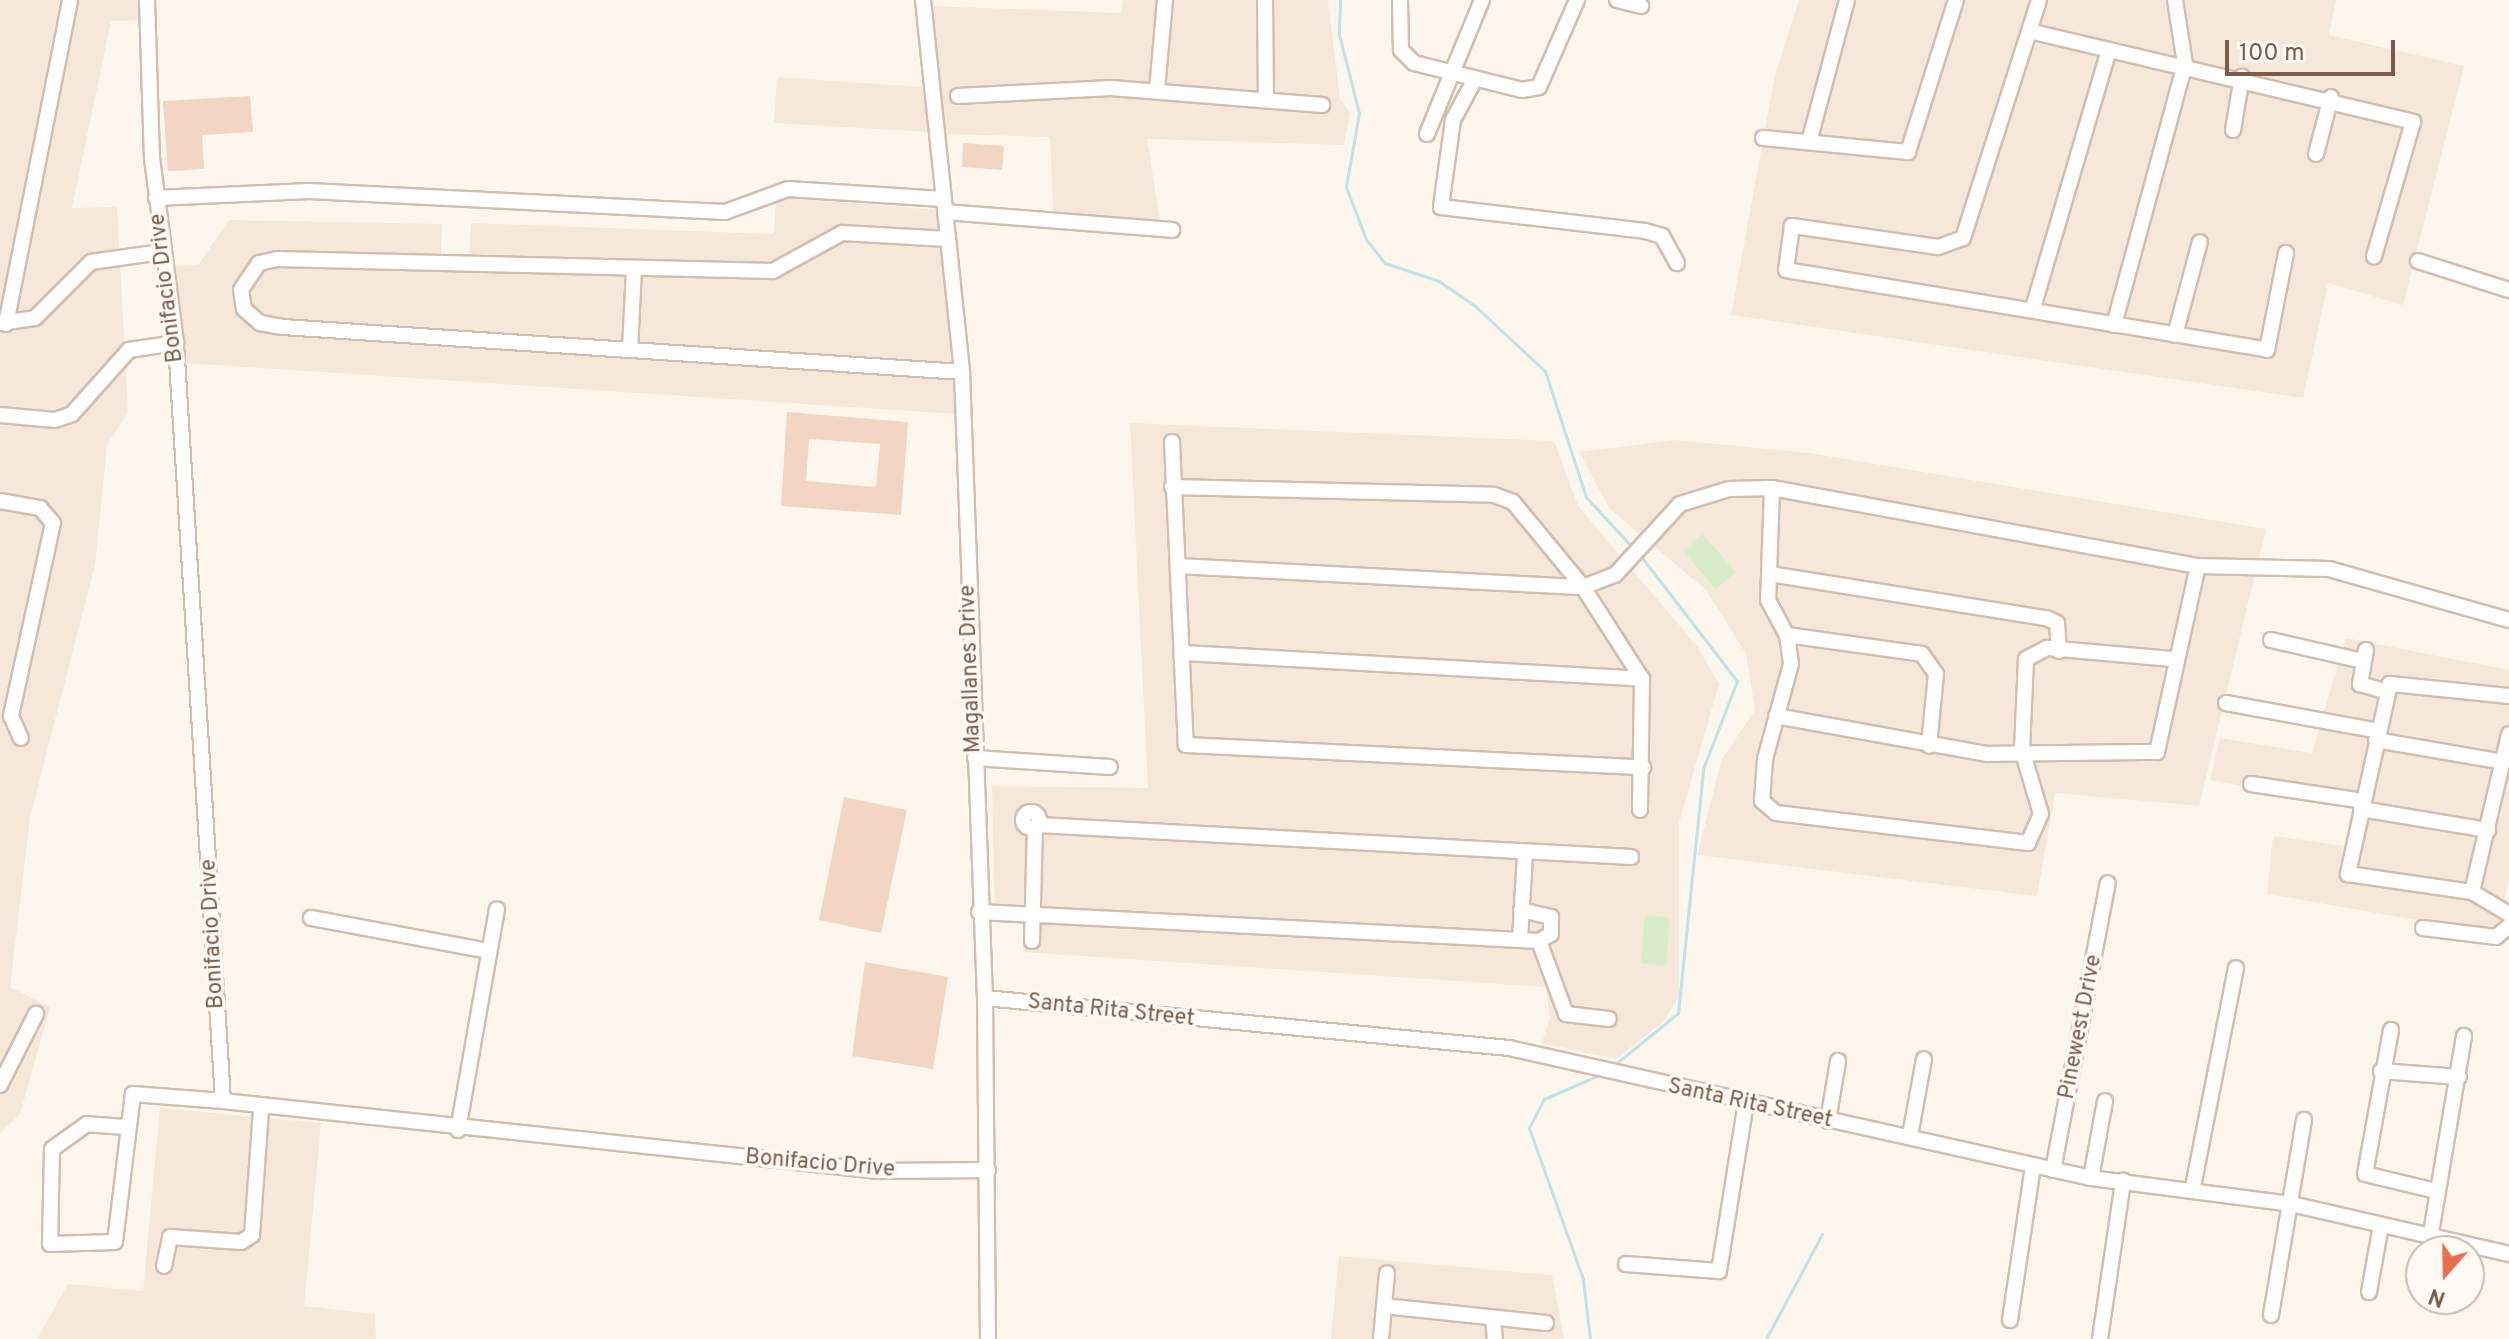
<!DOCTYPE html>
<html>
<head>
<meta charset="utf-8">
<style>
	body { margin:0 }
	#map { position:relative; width:2509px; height:1339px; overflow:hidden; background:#fdf6ec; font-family:Overpass,sans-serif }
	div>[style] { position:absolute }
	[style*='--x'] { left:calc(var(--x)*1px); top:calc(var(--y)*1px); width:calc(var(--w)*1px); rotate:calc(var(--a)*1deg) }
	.residential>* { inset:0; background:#f5e8da }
	.green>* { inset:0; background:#d8ecc9 }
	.stream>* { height:3px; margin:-1.5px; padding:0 1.5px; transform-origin:1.5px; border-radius:1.5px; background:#bfe3e8 }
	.building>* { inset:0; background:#f3d5c3 }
	.roads { filter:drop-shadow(2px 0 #d1beb0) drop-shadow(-2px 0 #d1beb0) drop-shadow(0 2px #d1beb0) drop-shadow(0 -2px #d1beb0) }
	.minor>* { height:14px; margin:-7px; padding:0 7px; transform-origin:7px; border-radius:7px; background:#fff }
	.minor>.ring { margin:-7px; padding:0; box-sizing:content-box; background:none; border:14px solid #fff; border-radius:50% }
	span { translate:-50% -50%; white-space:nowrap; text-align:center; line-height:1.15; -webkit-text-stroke:7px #fffaf3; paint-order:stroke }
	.street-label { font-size:22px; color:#7a5c4d }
	.north { position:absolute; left:2405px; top:1235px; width:80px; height:80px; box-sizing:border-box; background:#fffaf3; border:2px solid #cabbb1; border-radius:50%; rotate:200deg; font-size:22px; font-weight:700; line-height:32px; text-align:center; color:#7a5c4d }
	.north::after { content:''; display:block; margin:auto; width:28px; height:36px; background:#e76f51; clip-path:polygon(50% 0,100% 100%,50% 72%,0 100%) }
	.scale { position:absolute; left:2225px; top:40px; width:170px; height:36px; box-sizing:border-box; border:4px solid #7a5c4d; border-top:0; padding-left:10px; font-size:24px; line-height:28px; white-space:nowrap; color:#7a5c4d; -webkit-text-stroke:6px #fffaf3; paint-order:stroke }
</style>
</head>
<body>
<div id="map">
	<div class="residential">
		<div style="clip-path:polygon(0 0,142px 0,142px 20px,111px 21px,72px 208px,117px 207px,128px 413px,107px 445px,95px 565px,30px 817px,10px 987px,50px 1007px,20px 1114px,0 1133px)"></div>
		<div style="clip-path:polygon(1123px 0,1328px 0,1340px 99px,1350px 113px,1344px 145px,1147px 139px,1161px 227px,1054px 217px,1050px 137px,944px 134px,932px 6px,1121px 13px)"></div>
		<div style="clip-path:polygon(1799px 0,2336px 0,2329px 35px,2464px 66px,2403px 305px,2328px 283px,2303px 398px,1731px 315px,1775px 75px)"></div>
		<div style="clip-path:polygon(777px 77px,923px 87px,929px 132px,774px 123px)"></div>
		<div style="clip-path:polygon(776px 197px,938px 210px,956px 414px,184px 363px,171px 266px,198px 265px,229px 220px,442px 224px,441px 254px,469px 254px,471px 223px,774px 234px)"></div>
		<div style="clip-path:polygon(1130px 423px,1554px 441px,1578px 506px,1697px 646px,1719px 684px,1679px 823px,1679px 996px,1663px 1022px,1616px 1059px,1542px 1043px,1550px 1017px,1546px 987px,1023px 952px,1024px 924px,995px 922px,992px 786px,1148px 788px)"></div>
		<div style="clip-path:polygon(1676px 440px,1809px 453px,2266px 529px,2199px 806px,2055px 793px,2037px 896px,1697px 855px,1722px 759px,1755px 710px,1746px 654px,1706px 590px,1609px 508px,1579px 452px)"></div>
		<div style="clip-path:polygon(2346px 638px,2509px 670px,2509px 877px,2497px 934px,2267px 894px,2273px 836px,2344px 846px,2352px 807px,2210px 780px,2220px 738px,2312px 753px)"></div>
		<div style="clip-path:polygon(160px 1108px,321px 1123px,304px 1306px,375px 1314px,376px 1339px,37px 1339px,68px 1284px,143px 1291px)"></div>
		<div style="clip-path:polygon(1339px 1256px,1552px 1275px,1564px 1339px,1331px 1339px)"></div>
	</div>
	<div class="green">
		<div style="clip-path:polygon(1702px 534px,1736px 572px,1716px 589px,1683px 551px)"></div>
		<div style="clip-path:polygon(1645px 915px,1670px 918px,1666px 966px,1641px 963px)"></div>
	</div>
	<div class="stream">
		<div style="--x:1340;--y:0;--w:34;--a:92"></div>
		<div style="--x:1339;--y:34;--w:81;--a:75.8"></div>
		<div style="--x:1359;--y:113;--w:75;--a:100"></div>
		<div style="--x:1346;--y:187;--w:56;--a:69"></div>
		<div style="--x:1366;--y:239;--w:31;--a:52"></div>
		<div style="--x:1385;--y:263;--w:57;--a:18.4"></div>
		<div style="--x:1439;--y:281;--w:44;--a:34.8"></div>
		<div style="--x:1475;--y:306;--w:96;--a:42.9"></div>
		<div style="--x:1545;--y:371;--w:133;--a:72"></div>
		<div style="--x:1586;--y:497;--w:68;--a:47.4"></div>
		<div style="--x:1613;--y:1066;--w:84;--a:-39.2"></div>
		<div style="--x:1678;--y:1013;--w:245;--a:-84.1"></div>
		<div style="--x:1703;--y:769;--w:94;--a:-68.9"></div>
		<div style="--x:1737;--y:681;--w:159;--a:-127.6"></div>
		<div style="--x:1590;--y:1339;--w:60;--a:-96.7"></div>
		<div style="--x:1583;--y:1279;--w:160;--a:-109.7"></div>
		<div style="--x:1529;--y:1128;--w:33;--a:-63"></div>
		<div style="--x:1544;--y:1099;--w:58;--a:-23.5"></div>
		<div style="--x:1766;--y:1339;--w:119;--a:-61.9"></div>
	</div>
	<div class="building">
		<div style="clip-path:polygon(250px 96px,253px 132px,202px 135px,204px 169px,168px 171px,163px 101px)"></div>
		<div style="clip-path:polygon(963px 143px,1004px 146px,1002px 170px,962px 167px)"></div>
		<div style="clip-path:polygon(evenodd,787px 412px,908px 422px,901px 515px,781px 506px,787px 412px,809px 439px,880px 444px,876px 487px,806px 481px,809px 439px)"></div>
		<div style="clip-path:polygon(844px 797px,907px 810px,881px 933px,819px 920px)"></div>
		<div style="clip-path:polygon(865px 962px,948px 977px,933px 1069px,852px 1056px)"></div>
	</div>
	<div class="roads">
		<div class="minor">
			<div style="--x:147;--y:0;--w:158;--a:88.2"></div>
			<div style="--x:152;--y:158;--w:187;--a:82.6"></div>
			<div style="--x:176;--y:343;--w:759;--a:86.45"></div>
			<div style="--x:223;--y:1101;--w:660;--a:6.09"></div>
			<div style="--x:879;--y:1171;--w:109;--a:-0.5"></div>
			<div style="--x:923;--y:0;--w:374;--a:84"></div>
			<div style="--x:962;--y:372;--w:626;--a:87.9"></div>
			<div style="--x:985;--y:998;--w:341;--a:89.5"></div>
			<div style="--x:1265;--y:0;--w:95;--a:89.4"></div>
			<div style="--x:1400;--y:0;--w:50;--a:88.9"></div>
			<div style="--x:1401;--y:50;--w:18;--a:45"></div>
			<div style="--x:1414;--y:63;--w:111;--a:14"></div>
			<div style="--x:1522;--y:90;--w:17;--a:-10"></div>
			<div style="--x:1539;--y:87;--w:95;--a:-66.4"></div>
			<div style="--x:1617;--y:0;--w:25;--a:14"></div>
			<div style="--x:2039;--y:0;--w:250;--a:107.7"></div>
			<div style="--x:1963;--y:238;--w:27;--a:160"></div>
			<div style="--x:1938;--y:247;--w:148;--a:-171.8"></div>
			<div style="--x:1792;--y:226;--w:44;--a:97.8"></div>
			<div style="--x:1786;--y:270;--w:488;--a:9.4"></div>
			<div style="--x:2267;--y:350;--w:99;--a:-78.9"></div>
			<div style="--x:2029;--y:31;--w:395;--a:13.3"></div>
			<div style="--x:2413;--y:122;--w:140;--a:106.2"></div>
			<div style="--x:1475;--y:79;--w:47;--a:118.2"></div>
			<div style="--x:1453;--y:120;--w:88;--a:97.9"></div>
			<div style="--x:1441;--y:207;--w:205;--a:6.7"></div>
			<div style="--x:1645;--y:231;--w:18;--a:16"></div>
			<div style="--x:1662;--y:236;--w:31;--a:61"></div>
			<div style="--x:1157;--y:90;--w:90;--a:-84.9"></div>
			<div style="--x:958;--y:96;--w:153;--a:-3"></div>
			<div style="--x:1111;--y:88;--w:212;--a:4.6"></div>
			<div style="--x:2233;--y:130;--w:54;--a:-80.4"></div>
			<div style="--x:1427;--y:134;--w:145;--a:-67.7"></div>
			<div style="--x:1763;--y:138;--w:146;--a:5.5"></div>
			<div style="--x:1908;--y:152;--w:159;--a:-72.5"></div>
			<div style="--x:1809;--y:142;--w:147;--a:-75"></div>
			<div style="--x:2316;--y:154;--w:59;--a:-75.3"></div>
			<div style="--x:156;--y:198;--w:153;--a:-2.6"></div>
			<div style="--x:309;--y:191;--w:417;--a:2.9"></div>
			<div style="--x:725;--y:212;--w:67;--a:-20.1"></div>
			<div style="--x:788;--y:189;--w:155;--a:3.7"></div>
			<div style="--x:945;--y:212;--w:228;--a:4.5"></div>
			<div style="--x:948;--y:239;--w:106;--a:-176.8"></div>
			<div style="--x:842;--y:233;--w:79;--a:151.2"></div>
			<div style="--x:773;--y:271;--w:496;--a:-178.6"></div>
			<div style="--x:277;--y:259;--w:18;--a:167"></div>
			<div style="--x:259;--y:263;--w:32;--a:124"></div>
			<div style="--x:241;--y:290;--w:19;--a:81"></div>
			<div style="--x:244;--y:309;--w:21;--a:41"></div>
			<div style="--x:260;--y:323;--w:23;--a:10"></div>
			<div style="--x:283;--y:327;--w:680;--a:3.79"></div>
			<div style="--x:2418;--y:261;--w:96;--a:17.7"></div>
			<div style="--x:2033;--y:308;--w:269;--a:-73.6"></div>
			<div style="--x:0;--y:323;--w:35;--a:-8"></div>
			<div style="--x:35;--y:318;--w:79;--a:-45"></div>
			<div style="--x:91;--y:262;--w:71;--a:-8.1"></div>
			<div style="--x:6;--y:324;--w:330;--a:-78.8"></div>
			<div style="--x:2114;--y:325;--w:270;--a:-74.8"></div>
			<div style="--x:2185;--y:64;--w:65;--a:-98.9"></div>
			<div style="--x:2175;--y:335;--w:96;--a:-75"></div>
			<div style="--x:630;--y:350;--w:81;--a:-87.2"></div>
			<div style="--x:0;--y:415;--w:55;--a:5.2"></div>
			<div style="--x:55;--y:420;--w:18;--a:-19"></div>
			<div style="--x:72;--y:414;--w:86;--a:-48.3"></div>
			<div style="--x:129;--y:350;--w:48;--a:-8.5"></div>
			<div style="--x:1172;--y:442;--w:303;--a:87.4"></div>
			<div style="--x:1186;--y:745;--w:458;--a:2.8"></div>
			<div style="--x:1172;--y:487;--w:322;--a:1.4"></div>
			<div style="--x:1494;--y:495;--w:20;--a:20"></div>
			<div style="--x:1513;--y:502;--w:110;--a:50.5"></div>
			<div style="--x:1583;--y:587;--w:109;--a:57.3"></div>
			<div style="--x:1642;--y:679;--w:131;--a:90.9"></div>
			<div style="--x:1772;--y:488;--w:112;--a:92"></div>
			<div style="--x:1768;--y:600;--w:40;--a:62"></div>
			<div style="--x:1787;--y:635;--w:29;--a:82"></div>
			<div style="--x:1791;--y:664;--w:98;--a:105.3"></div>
			<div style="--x:1765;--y:759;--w:42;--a:94.1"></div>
			<div style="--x:1762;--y:801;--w:18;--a:41"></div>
			<div style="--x:1776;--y:813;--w:254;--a:6.8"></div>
			<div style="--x:2028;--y:843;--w:32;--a:-66"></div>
			<div style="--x:2041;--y:814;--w:67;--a:-106.5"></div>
			<div style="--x:2022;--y:750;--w:91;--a:-87.5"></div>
			<div style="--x:2026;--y:659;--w:24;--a:-28"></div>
			<div style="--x:2047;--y:648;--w:127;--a:5"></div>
			<div style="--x:0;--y:501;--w:41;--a:9.9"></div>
			<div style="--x:40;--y:508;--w:20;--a:49"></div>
			<div style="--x:53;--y:523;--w:198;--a:102.3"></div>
			<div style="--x:11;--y:716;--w:24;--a:66"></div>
			<div style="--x:1178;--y:566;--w:406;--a:3"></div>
			<div style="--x:1583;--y:587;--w:34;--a:-21"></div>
			<div style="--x:1615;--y:575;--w:96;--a:-47.5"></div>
			<div style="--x:1680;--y:504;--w:51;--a:-17"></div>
			<div style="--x:1729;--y:489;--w:43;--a:-1.3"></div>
			<div style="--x:1772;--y:488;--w:433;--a:10.4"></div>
			<div style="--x:2198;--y:566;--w:131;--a:1.3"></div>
			<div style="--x:2329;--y:569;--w:187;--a:15.8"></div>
			<div style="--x:1770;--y:574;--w:279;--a:9.1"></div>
			<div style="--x:2046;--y:618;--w:12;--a:24"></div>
			<div style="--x:2057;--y:623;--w:28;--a:86"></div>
			<div style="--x:1787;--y:635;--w:136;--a:8"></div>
			<div style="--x:1922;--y:654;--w:24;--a:55"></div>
			<div style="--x:1936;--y:674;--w:72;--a:95.6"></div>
			<div style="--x:2271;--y:640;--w:94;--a:12.9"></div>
			<div style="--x:2366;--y:650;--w:35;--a:100"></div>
			<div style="--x:2360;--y:684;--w:29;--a:16"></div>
			<div style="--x:1182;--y:653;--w:461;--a:3.2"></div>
			<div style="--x:2509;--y:696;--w:120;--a:-174.2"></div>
			<div style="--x:2390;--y:684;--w:195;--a:102.5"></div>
			<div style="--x:2348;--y:874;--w:125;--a:8.3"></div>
			<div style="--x:2472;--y:892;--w:43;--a:30.7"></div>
			<div style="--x:2226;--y:703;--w:155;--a:10.4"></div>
			<div style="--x:1776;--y:716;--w:215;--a:10.2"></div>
			<div style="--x:1988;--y:754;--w:169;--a:-0.7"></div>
			<div style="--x:2157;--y:752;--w:190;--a:-77.6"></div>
			<div style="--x:2376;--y:740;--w:129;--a:9.8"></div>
			<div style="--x:975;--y:758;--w:135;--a:3.8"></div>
			<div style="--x:2251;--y:784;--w:113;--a:8.6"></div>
			<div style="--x:2361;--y:809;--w:129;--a:9.4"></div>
			<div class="ring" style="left:1023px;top:812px;width:2px;height:2px"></div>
			<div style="--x:1038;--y:825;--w:594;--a:3.09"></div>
			<div style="--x:2472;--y:892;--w:162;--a:-76.8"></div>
			<div style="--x:1521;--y:910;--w:31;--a:13"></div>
			<div style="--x:1551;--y:917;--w:17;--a:90"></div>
			<div style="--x:1551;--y:934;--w:14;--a:150"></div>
			<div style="--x:979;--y:912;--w:561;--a:2.96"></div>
			<div style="--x:1539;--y:941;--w:78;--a:69.7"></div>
			<div style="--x:1566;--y:1014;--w:43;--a:6.6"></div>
			<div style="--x:311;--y:918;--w:181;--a:10.5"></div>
			<div style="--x:2423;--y:928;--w:74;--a:7"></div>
			<div style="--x:2496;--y:937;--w:17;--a:-40"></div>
			<div style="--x:1520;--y:940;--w:87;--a:-86.7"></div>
			<div style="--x:1032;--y:941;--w:113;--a:-88.5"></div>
			<div style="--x:985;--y:998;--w:526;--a:5.45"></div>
			<div style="--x:1509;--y:1048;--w:596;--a:12.59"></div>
			<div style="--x:2091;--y:1178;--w:202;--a:7.4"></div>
			<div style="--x:2291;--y:1204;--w:224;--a:12.9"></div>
			<div style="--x:2391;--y:1030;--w:146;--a:100.2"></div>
			<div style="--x:2365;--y:1174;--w:73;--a:13.5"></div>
			<div style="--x:2381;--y:1071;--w:78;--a:4.4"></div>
			<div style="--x:0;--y:1085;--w:80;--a:-63.1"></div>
			<div style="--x:1828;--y:1121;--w:61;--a:-80.5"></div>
			<div style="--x:126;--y:1127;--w:39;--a:-176"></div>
			<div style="--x:87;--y:1124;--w:43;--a:144.5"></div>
			<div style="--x:52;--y:1149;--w:95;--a:91.2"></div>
			<div style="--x:50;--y:1244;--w:65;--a:-1.8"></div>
			<div style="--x:115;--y:1242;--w:149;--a:-83.1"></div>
			<div style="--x:133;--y:1094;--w:90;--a:4.4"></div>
			<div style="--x:458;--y:1130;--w:224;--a:-80"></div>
			<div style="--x:1910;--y:1136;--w:78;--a:-79.7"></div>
			<div style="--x:2053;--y:1170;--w:292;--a:-79.2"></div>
			<div style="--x:2091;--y:1178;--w:78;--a:-79.7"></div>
			<div style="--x:2193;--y:1187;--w:223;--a:-78.9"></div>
			<div style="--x:2430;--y:1239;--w:206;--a:-80.5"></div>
			<div style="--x:1626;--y:1264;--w:93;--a:4.3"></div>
			<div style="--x:1719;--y:1271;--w:170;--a:-80.9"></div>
			<div style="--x:164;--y:1266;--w:30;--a:-78"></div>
			<div style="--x:170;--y:1237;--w:71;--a:4"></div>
			<div style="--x:241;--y:1242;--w:13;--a:-32"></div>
			<div style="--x:252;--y:1235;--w:125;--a:-85.9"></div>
			<div style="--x:2369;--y:1292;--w:68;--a:-79.8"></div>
			<div style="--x:1384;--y:1306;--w:163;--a:6"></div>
			<div style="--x:2271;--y:1315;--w:198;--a:-80.4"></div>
			<div style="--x:1493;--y:1318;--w:21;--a:85"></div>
			<div style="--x:2010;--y:1320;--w:156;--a:-81.5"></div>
			<div style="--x:1381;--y:1339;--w:66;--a:-84.8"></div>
			<div style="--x:2100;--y:1339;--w:160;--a:-81.7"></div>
		</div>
	</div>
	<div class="street-label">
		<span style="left:167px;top:288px;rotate:-97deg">Bonifacio Drive</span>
		<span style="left:971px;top:669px;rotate:-92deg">Magallanes Drive</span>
		<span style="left:213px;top:934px;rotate:-93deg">Bonifacio Drive</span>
		<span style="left:1111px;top:1011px;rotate:6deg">Santa Rita Street</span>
		<span style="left:2081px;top:1027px;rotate:-79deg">Pinewest Drive</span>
		<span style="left:1750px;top:1104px;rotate:12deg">Santa Rita Street</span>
		<span style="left:820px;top:1164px;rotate:5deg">Bonifacio Drive</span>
	</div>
	<div class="north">N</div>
	<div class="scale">100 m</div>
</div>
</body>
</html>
